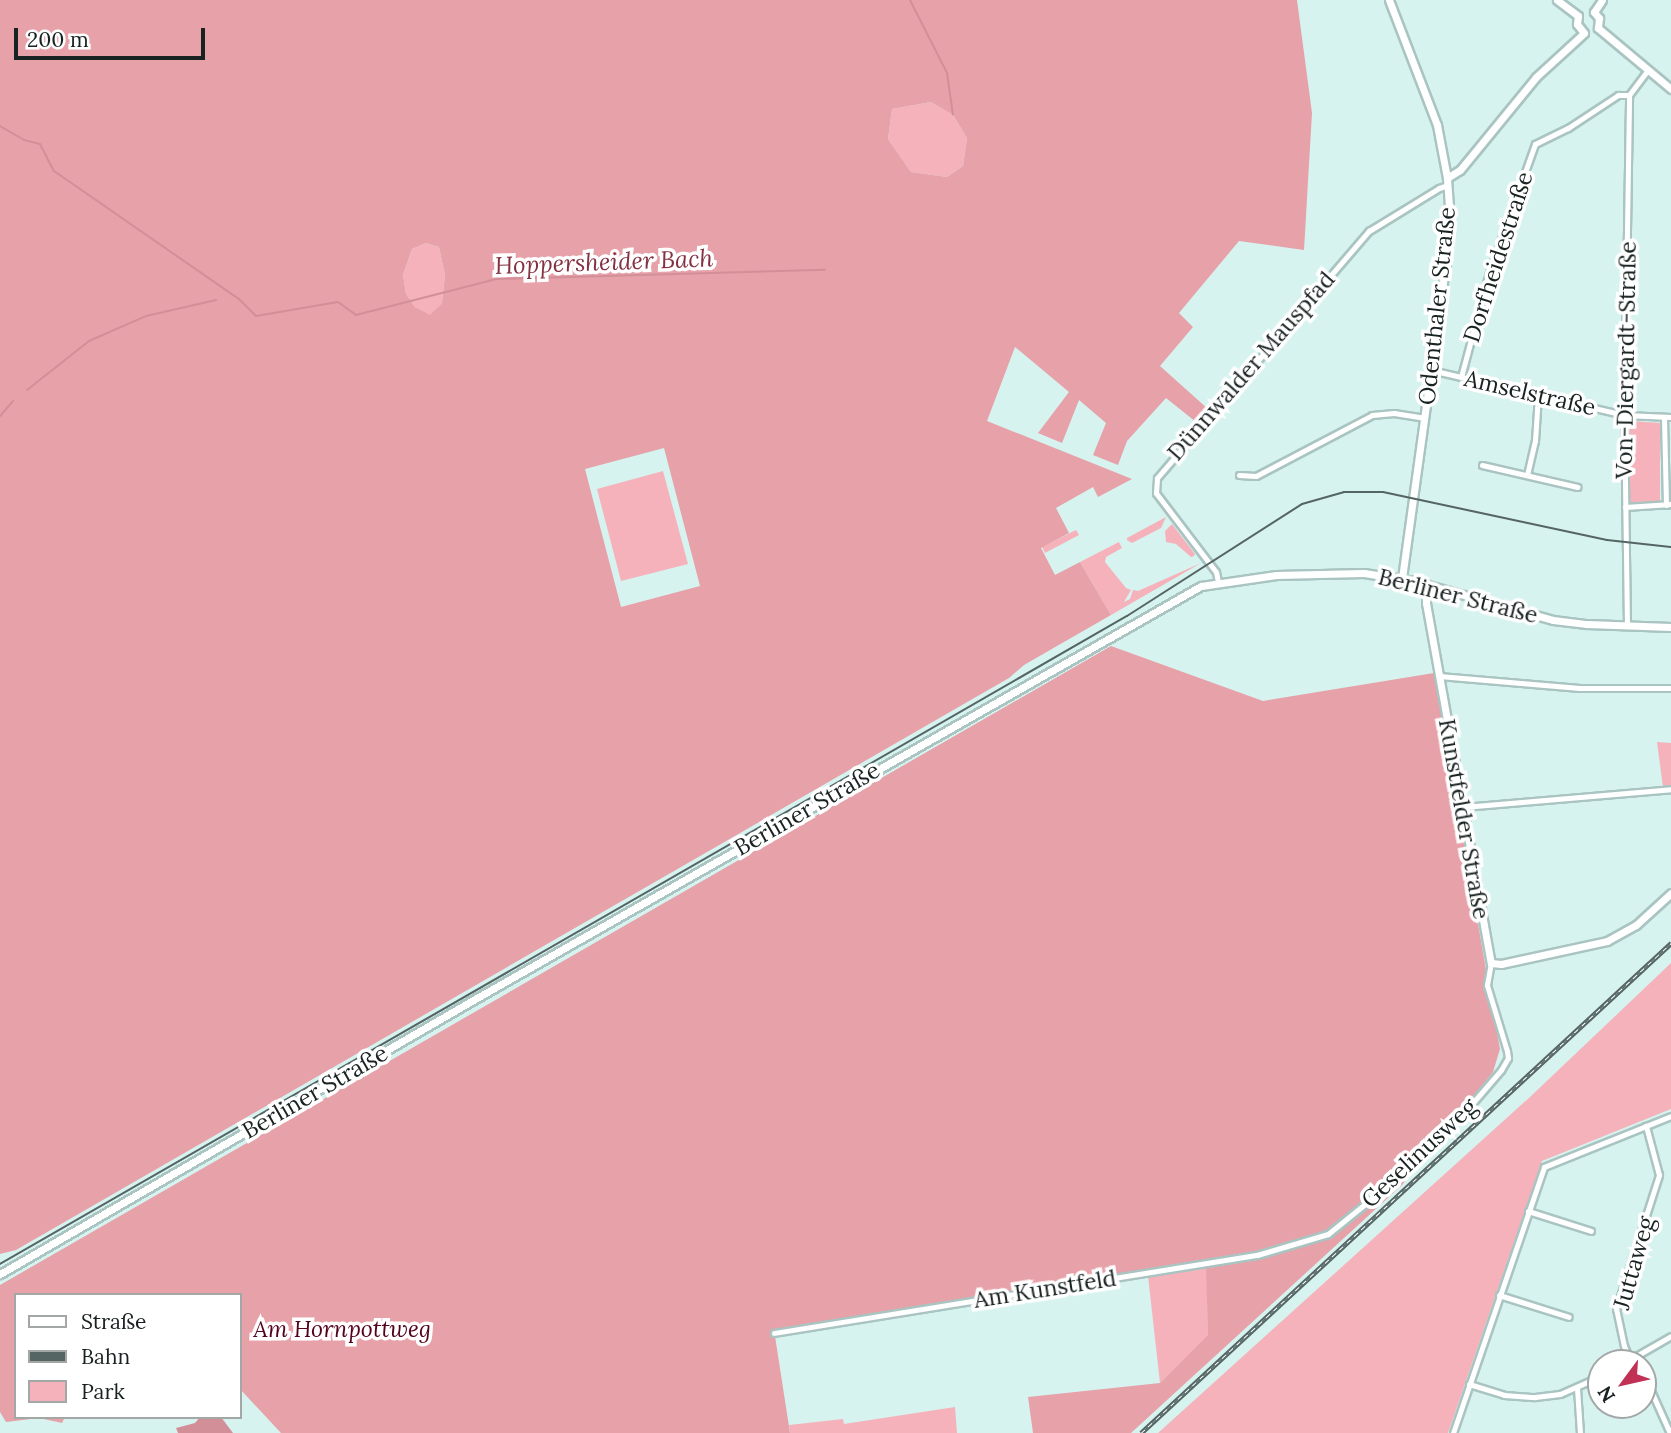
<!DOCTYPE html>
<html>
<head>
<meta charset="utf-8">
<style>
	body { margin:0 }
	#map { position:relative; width:1671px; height:1433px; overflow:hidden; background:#d7f3f0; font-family:Lora,serif }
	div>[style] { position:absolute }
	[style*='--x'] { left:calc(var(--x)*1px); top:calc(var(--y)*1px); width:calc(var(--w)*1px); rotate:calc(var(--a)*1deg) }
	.green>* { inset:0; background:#f6b2ba }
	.forest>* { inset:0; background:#e6a1a9 }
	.water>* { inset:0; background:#d38f97 }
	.stream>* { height:2px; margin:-1px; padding:0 1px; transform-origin:1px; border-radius:1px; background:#d38f97 }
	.roads { filter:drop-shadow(2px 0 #a9c4c1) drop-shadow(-2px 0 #a9c4c1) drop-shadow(0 2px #a9c4c1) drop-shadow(0 -2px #a9c4c1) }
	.street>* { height:5px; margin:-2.5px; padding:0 2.5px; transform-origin:2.5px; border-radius:2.5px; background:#fff }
	.secondary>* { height:7px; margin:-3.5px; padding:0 3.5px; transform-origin:3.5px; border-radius:3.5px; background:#fff }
	.tram>* { height:2px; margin:-1px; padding:0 1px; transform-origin:1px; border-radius:1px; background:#556564 }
	.rail>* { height:4.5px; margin-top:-2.25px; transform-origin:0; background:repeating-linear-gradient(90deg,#fff 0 5px,#556564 0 10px); box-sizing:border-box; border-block:2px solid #556564 }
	span { translate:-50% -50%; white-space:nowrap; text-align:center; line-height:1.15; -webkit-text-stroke:7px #fff; paint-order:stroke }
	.street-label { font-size:23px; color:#182221 }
	.park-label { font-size:23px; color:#54011c; font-style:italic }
	.water-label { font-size:24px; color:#843242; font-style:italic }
	.legend { position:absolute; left:14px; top:1293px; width:228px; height:126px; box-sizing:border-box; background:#fff; border:2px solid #a3a7a6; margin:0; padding:9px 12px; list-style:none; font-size:21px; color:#182221 }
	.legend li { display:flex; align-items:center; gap:14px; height:35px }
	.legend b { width:35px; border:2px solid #a3a7a6 }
	.north { position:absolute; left:1587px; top:1349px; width:70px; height:70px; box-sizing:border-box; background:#fff; border:2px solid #a3a7a6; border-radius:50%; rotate:237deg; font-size:19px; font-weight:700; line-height:28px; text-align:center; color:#182221 }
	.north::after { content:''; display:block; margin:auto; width:24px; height:32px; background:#c13155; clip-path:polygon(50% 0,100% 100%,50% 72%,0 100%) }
	.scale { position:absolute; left:14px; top:28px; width:191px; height:32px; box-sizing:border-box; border:4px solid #182221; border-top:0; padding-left:9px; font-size:21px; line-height:24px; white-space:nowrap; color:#182221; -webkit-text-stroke:5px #fff; paint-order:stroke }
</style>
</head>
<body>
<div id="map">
	<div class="green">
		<div style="clip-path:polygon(931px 102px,953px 115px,967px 138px,963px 166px,947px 177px,911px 172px,888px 139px,892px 109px)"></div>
		<div style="clip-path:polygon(426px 243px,439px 247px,445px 275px,442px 303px,430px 316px,415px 307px,406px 294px,403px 275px,412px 249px)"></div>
		<div style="clip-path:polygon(1631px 421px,1660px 423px,1660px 502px,1632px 504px,1629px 500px,1627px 425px)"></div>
		<div style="clip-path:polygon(663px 471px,688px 564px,621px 581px,597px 489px)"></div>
		<div style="clip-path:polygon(1166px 517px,1161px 528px,1132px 543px,1127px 540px,1127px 538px)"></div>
		<div style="clip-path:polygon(1172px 524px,1195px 554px,1194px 556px,1191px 557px,1176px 544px,1166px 542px,1165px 531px)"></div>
		<div style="clip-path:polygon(1076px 530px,1079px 535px,1045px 553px,1042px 547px)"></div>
		<div style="clip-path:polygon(1119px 542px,1122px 548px,1106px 557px,1105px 562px,1126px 588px,1131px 590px,1124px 602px,1130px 599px,1133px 590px,1138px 591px,1201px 563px,1111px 615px,1080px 562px)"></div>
		<div style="clip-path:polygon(1657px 742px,1671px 743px,1671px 794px,1664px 795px)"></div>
		<div style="clip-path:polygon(1671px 963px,1671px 1109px,1542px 1161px,1448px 1433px,1158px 1433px,1530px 1097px)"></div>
		<div style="clip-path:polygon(1207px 1265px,1208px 1336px,1160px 1383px,1148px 1276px)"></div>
		<div style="clip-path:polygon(955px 1407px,957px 1433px,790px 1433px,789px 1425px,843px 1419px,844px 1424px)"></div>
	</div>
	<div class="forest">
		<div style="clip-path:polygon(evenodd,0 0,1297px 0,1312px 113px,1304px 250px,1239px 241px,1179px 313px,1193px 327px,1160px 366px,1208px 409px,1196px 422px,1166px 398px,1127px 441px,1118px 465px,1093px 455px,1106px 423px,1079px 400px,1062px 443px,1038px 433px,1069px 392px,1015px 347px,987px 421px,1132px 479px,1098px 497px,1093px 487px,1056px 508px,1069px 533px,1041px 548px,1055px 575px,1080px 562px,1111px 615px,1024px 665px,1009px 678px,16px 1250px,0 1254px,0 0,931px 102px,953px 115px,967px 138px,963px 166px,947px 177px,911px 172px,888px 139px,892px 109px,931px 102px,0 0,426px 243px,439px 247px,445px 275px,442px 303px,430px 315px,415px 307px,406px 294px,403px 275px,412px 249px,426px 243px,0 0,664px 448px,700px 586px,621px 607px,585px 469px,664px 448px)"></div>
		<div style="clip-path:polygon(1111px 646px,1263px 701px,1434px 673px,1500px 1049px,1493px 1072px,1402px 1185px,1131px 1433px,1033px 1433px,1028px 1397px,1160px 1383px,1208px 1335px,1206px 1266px,775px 1336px,790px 1433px,281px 1433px,240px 1389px,240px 1295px,16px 1295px,16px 1417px,65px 1417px,62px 1423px,39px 1418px,6px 1422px,0 1412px,0 1285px)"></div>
	</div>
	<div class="water">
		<div style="clip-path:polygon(200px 1417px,221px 1417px,233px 1433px,178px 1433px,176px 1428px,195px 1423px)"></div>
	</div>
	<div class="stream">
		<div style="--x:910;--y:0;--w:82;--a:63.1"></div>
		<div style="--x:947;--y:73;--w:42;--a:81.9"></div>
		<div style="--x:0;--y:126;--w:28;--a:30"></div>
		<div style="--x:24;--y:140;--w:16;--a:14"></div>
		<div style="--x:40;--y:144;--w:30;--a:63"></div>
		<div style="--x:54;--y:171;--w:225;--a:34.7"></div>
		<div style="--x:239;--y:299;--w:24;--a:45"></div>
		<div style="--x:256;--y:316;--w:83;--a:-9.7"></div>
		<div style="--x:338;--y:302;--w:22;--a:36"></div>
		<div style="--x:356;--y:315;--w:145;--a:-14.4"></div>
		<div style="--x:496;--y:279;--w:329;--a:-1.6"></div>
		<div style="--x:27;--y:390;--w:79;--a:-38.3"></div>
		<div style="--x:89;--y:341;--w:62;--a:-23.7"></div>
		<div style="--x:146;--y:316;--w:72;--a:-12.9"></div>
		<div style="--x:0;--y:416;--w:20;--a:-49"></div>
	</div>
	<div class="roads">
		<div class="street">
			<div style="--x:1431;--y:370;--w:198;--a:13.1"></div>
			<div style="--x:1624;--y:415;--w:47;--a:2.4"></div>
			<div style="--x:1461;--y:377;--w:105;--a:-75"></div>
			<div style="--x:1488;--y:276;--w:140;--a:-70.4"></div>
			<div style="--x:1535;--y:144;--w:37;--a:-26"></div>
			<div style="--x:1568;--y:128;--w:60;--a:-33.4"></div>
			<div style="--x:1618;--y:95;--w:11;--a:0"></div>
			<div style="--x:1629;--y:95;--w:31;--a:-53"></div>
			<div style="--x:1664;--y:417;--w:88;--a:88.7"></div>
			<div style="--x:1482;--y:465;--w:98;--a:13"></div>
			<div style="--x:1239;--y:475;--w:17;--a:3"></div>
			<div style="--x:1256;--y:476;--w:131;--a:-27.7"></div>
			<div style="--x:1372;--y:415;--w:22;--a:-5"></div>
			<div style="--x:1394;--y:413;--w:30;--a:9"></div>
			<div style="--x:1527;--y:475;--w:35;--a:-77"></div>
			<div style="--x:1535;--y:441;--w:46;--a:-86.3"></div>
			<div style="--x:1625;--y:507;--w:46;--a:-3.7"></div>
			<div style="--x:1218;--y:582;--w:10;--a:-101"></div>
			<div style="--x:1216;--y:572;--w:99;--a:-127.2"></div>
			<div style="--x:1156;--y:493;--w:15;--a:-86"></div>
			<div style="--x:1157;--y:478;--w:326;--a:-49.4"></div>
			<div style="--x:1369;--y:231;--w:82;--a:-31.6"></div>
			<div style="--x:1439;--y:188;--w:9;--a:-18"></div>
			<div style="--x:1627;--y:626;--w:205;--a:-90.8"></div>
			<div style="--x:1624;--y:421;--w:326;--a:-89.1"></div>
			<div style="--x:1439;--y:676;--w:141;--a:4.9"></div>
			<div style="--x:1579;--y:688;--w:92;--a:0"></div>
			<div style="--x:1463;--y:807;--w:209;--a:-4.9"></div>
			<div style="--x:1528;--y:1211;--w:66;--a:17.6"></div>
			<div style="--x:1499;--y:1295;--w:73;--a:17.4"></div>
			<div style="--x:774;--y:1333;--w:489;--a:-9.2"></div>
			<div style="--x:1257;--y:1255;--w:74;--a:-16.5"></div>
			<div style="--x:1328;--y:1234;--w:48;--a:-39"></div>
			<div style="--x:1365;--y:1204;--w:134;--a:-42.6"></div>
			<div style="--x:1464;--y:1113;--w:57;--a:-49.3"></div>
			<div style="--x:1501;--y:1070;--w:14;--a:-60"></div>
			<div style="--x:1508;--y:1058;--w:7;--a:-98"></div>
			<div style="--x:1507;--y:1051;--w:69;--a:-106.9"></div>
			<div style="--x:1487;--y:985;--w:22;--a:-80"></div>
			<div style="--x:1630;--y:1360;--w:15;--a:-113"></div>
			<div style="--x:1624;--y:1346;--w:38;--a:-102"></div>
			<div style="--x:1616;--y:1309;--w:141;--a:-72.2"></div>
			<div style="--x:1659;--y:1175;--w:51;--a:-104.9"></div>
			<div style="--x:1624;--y:1363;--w:54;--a:-29.9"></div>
			<div style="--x:1643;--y:1373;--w:66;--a:65.8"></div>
			<div style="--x:1469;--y:1384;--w:37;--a:17"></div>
			<div style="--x:1504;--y:1395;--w:31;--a:4"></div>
			<div style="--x:1535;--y:1397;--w:25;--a:-7"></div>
			<div style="--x:1560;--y:1394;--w:45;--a:-23.7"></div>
			<div style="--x:1577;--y:1388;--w:45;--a:86.2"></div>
			<div style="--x:1453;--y:1433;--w:281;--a:-71.1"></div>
			<div style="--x:1544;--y:1167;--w:137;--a:-21.9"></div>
		</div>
		<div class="secondary">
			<div style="--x:1389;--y:0;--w:134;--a:69"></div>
			<div style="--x:1437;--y:125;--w:54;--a:79.3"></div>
			<div style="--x:1447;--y:178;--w:31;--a:86"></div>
			<div style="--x:1449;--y:209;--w:52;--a:93.3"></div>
			<div style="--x:1446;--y:261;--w:320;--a:97.9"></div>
			<div style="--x:1557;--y:0;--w:26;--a:37"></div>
			<div style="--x:1594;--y:12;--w:8;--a:50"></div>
			<div style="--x:1599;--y:18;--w:10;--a:96"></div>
			<div style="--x:1594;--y:12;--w:14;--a:-56"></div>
			<div style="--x:1578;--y:16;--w:8;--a:97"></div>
			<div style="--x:1577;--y:24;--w:11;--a:52"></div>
			<div style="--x:1598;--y:28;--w:95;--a:39.9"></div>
			<div style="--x:1447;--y:178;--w:15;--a:-32"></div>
			<div style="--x:1460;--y:170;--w:120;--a:-50.7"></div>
			<div style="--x:1536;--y:77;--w:65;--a:-42.5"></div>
			<div style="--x:1426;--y:584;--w:19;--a:90"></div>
			<div style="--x:1426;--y:603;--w:366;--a:79.8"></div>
			<div style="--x:1491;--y:963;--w:10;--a:6"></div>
			<div style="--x:1501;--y:964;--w:108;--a:-12.2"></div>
			<div style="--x:1607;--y:941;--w:33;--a:-29"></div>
			<div style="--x:1636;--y:925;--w:47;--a:-42.4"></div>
			<div style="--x:0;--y:1274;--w:541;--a:-30.07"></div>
			<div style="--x:468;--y:1003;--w:843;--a:-29.64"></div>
			<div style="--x:1201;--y:586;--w:76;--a:-8.3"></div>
			<div style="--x:1276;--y:575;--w:88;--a:-1.3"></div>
			<div style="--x:1364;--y:573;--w:51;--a:9.1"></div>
			<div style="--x:1414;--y:581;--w:144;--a:15.7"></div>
			<div style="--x:1553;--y:620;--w:34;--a:7"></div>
			<div style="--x:1587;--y:624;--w:84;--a:2"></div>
		</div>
	</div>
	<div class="tram">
		<div style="--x:0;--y:1264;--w:1300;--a:-29.9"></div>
		<div style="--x:1127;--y:616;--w:208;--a:-32.6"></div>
		<div style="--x:1302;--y:504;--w:44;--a:-15.9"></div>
		<div style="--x:1344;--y:492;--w:39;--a:0"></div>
		<div style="--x:1383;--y:492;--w:229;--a:12.1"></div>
		<div style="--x:1607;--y:540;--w:64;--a:6.2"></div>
	</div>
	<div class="rail">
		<div style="--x:1141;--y:1433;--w:722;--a:-42.75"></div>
	</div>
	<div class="street-label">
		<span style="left:1498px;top:257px;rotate:-72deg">Dorfheidestraße</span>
		<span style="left:1437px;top:306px;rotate:-84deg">Odenthaler Straße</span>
		<span style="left:1626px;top:360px;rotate:-89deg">Von-Diergardt-Straße</span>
		<span style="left:1251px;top:366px;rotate:-49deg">Dünnwalder Mauspfad</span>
		<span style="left:1530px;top:393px;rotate:13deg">Amselstraße</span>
		<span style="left:1458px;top:596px;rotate:14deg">Berliner Straße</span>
		<span style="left:807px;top:809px;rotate:-30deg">Berliner Straße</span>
		<span style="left:1464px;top:819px;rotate:80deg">Kunstfelder Straße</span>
		<span style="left:315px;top:1092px;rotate:-30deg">Berliner Straße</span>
		<span style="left:1419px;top:1153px;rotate:-43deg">Geselinusweg</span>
		<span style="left:1634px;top:1263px;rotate:-74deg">Juttaweg</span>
		<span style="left:1045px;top:1289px;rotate:-9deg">Am Kunstfeld</span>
	</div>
	<div class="park-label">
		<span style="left:342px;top:1329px">Am Hornpottweg</span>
	</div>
	<div class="water-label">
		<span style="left:604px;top:262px;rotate:-2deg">Hoppersheider Bach</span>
	</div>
	<ul class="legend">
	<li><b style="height:9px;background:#fff"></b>Straße</li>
	<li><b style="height:9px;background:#556564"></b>Bahn</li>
	<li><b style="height:19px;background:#f6b2ba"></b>Park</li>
	</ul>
	<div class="north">N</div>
	<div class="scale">200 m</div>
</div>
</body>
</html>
